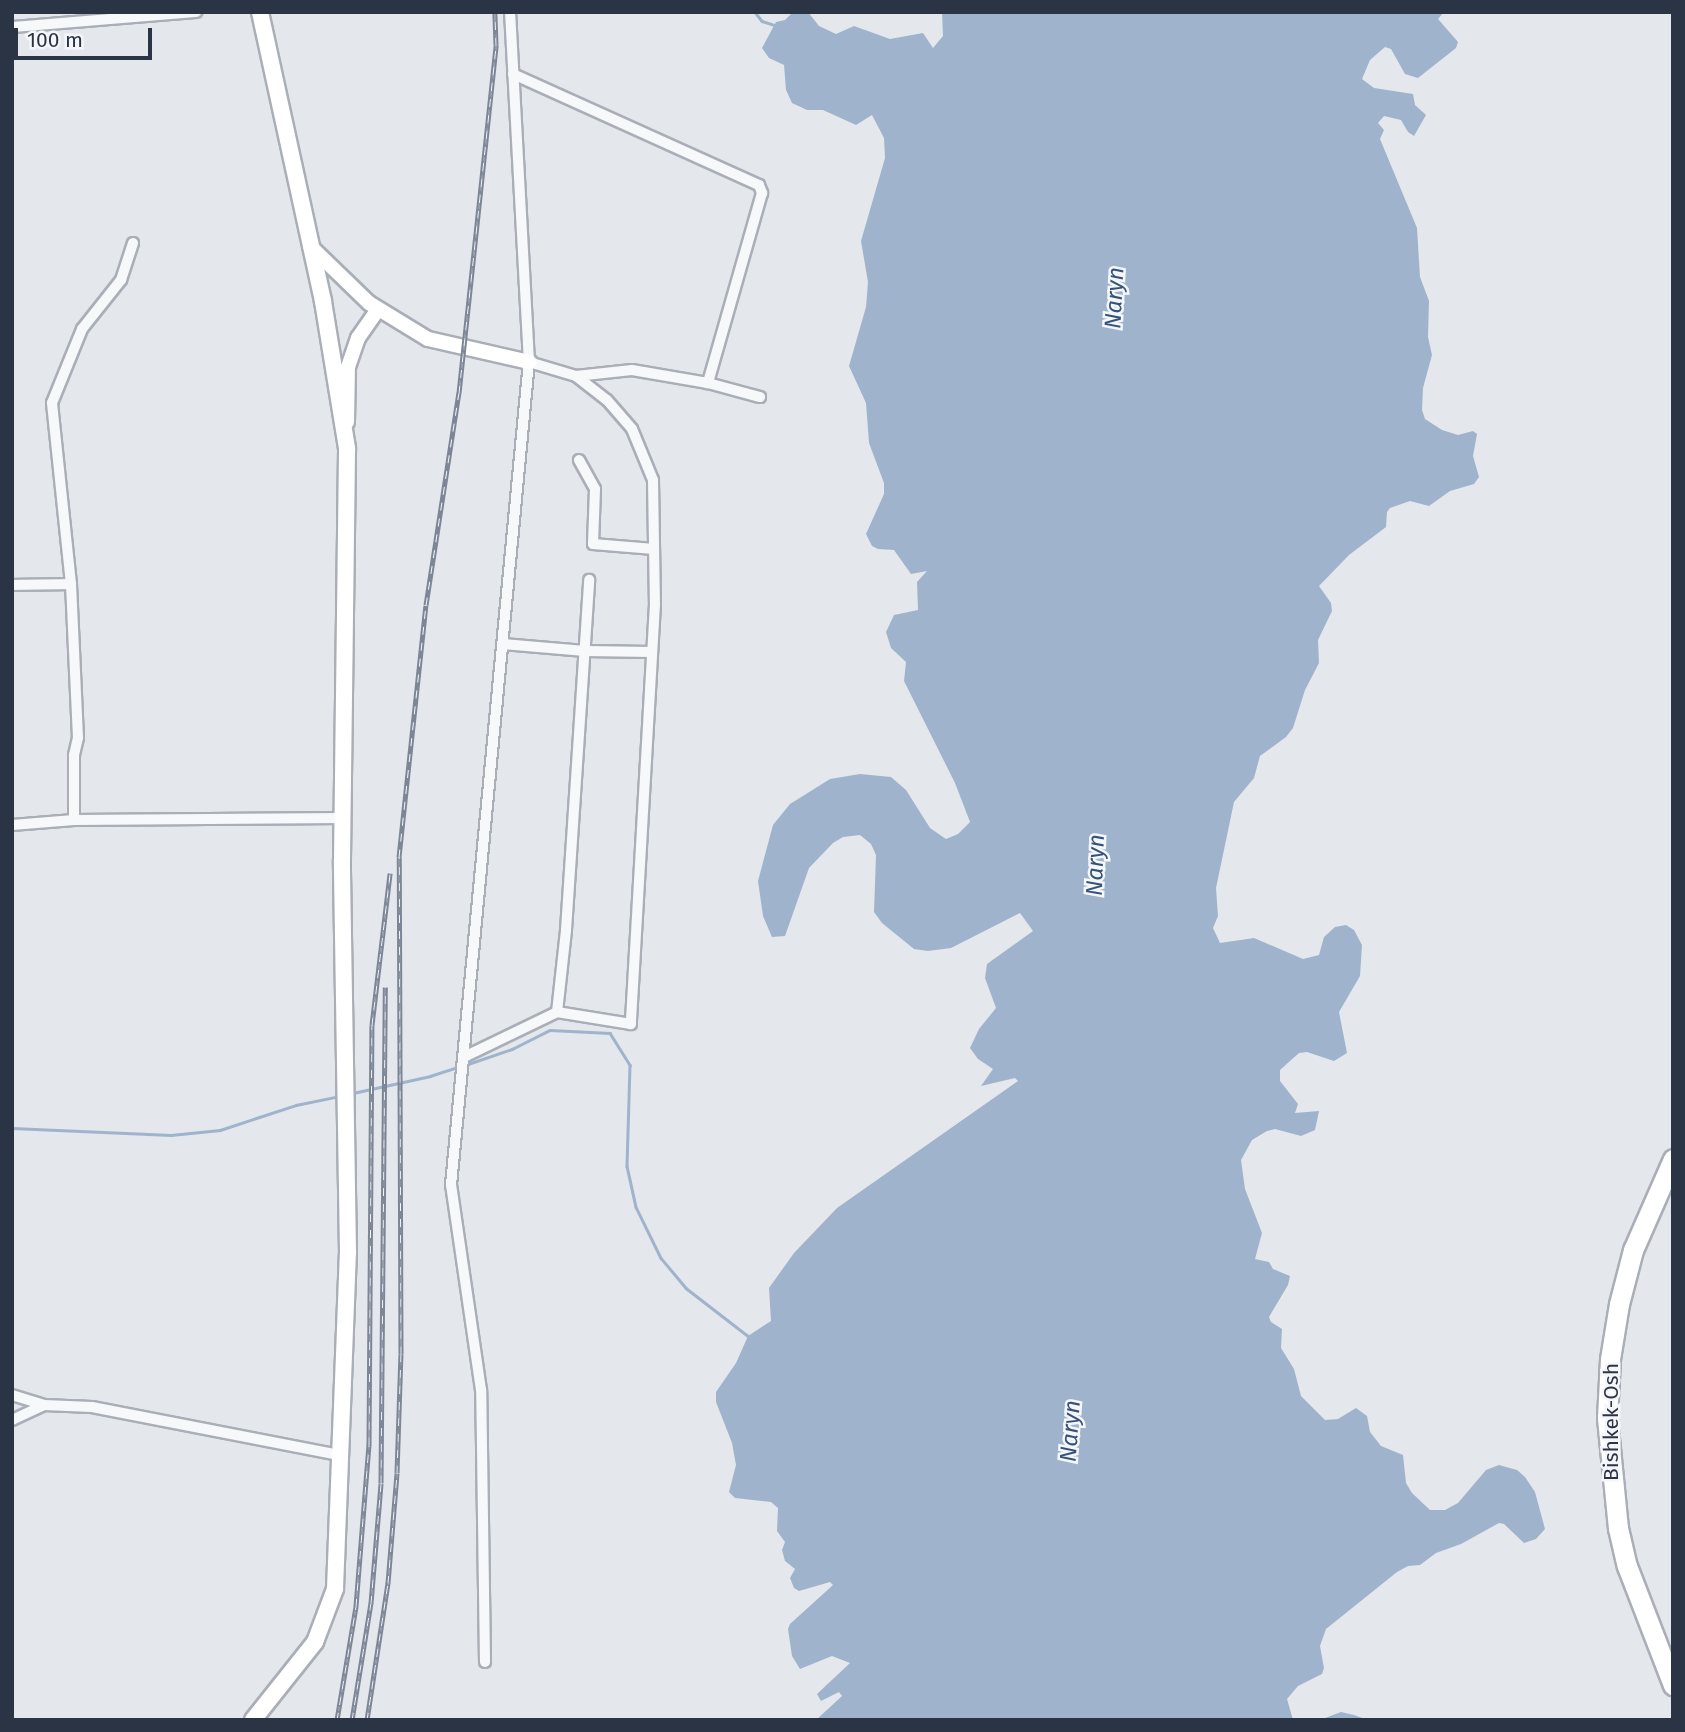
<!DOCTYPE html>
<html>
<head>
<meta charset="utf-8">
<style>
	body { margin:0 }
	#map { position:relative; width:1685px; height:1732px; overflow:hidden; background:#e4e7ec; font-family:"Fira Sans",sans-serif }
	div>[style] { position:absolute }
	[style*='--x'] { left:calc(var(--x)*1px); top:calc(var(--y)*1px); width:calc(var(--w)*1px); rotate:calc(var(--a)*1deg) }
	.water>* { inset:0; background:#9fb4cc }
	.stream>* { height:2.5px; margin:-1.25px; padding:0 1.25px; transform-origin:1.25px; border-radius:1.25px; background:#9fb4cc }
	.roads { filter:drop-shadow(2px 0 #a9aeb7) drop-shadow(-2px 0 #a9aeb7) drop-shadow(0 2px #a9aeb7) drop-shadow(0 -2px #a9aeb7) }
	.street>* { height:10px; margin:-5px; padding:0 5px; transform-origin:5px; border-radius:5px; background:#f7f8fa }
	.secondary>* { height:14px; margin:-7px; padding:0 7px; transform-origin:7px; border-radius:7px; background:#fff }
	.primary>* { height:16px; margin:-8px; padding:0 8px; transform-origin:8px; border-radius:8px; background:#fff }
	.highway>* { height:19px; margin:-9.5px; padding:0 9.5px; transform-origin:9.5px; border-radius:9.5px; background:#fff }
	.rail>* { height:5px; margin-top:-2.5px; transform-origin:0; background:repeating-linear-gradient(90deg,#f4f6f9 0 8px,#7d8696 0 16px); box-sizing:border-box; border-block:2px solid #7d8696 }
	span { translate:-50% -50%; white-space:nowrap; text-align:center; line-height:1.15; -webkit-text-stroke:5px #f4f6f9; paint-order:stroke }
	.street-label { font-size:21px; color:#2b3445 }
	.water-label { font-size:23px; color:#34527a; font-style:italic }
	.frame { position:absolute; inset:0; border:14px solid #2b3445; pointer-events:none }
	.scale { position:absolute; left:14px; top:28px; width:138px; height:32px; box-sizing:border-box; border:4px solid #2b3445; border-top:0; padding-left:9px; font-size:21px; line-height:24px; white-space:nowrap; color:#2b3445; -webkit-text-stroke:5px #f4f6f9; paint-order:stroke }
</style>
</head>
<body>
<div id="map">
	<div class="water">
		<div style="clip-path:polygon(793px 12px,808px 12px,819px 26px,836px 34px,854px 26px,890px 39px,923px 33px,933px 48px,943px 36px,942px 12px,1444px 12px,1438px 19px,1458px 42px,1456px 48px,1418px 78px,1405px 74px,1391px 49px,1385px 47px,1370px 60px,1362px 79px,1374px 88px,1413px 94px,1415px 105px,1426px 115px,1414px 136px,1408px 132px,1401px 120px,1384px 116px,1378px 123px,1384px 130px,1380px 139px,1417px 228px,1420px 277px,1429px 301px,1428px 337px,1432px 355px,1423px 388px,1422px 410px,1425px 419px,1442px 430px,1458px 435px,1473px 431px,1477px 434px,1473px 456px,1479px 477px,1474px 484px,1450px 491px,1429px 506px,1410px 501px,1390px 508px,1387px 512px,1386px 527px,1349px 555px,1319px 586px,1331px 603px,1332px 611px,1318px 640px,1319px 663px,1305px 690px,1293px 728px,1286px 737px,1260px 756px,1254px 778px,1234px 802px,1216px 888px,1218px 916px,1213px 928px,1220px 943px,1254px 938px,1303px 959px,1319px 955px,1324px 937px,1335px 927px,1346px 925px,1354px 930px,1362px 945px,1360px 976px,1339px 1012px,1347px 1053px,1334px 1061px,1307px 1052px,1299px 1053px,1280px 1070px,1280px 1081px,1298px 1104px,1295px 1113px,1319px 1111px,1315px 1130px,1301px 1136px,1275px 1129px,1267px 1131px,1252px 1140px,1241px 1160px,1245px 1189px,1262px 1233px,1255px 1259px,1269px 1262px,1273px 1269px,1290px 1276px,1288px 1285px,1269px 1317px,1271px 1322px,1282px 1329px,1281px 1348px,1294px 1369px,1301px 1396px,1325px 1420px,1338px 1419px,1356px 1408px,1367px 1416px,1370px 1432px,1381px 1446px,1403px 1455px,1406px 1483px,1412px 1493px,1430px 1510px,1445px 1510px,1458px 1503px,1486px 1470px,1499px 1465px,1517px 1470px,1525px 1477px,1535px 1492px,1545px 1529px,1536px 1539px,1524px 1543px,1504px 1524px,1499px 1523px,1461px 1544px,1436px 1553px,1420px 1565px,1408px 1566px,1397px 1572px,1326px 1629px,1320px 1646px,1324px 1668px,1322px 1674px,1298px 1686px,1287px 1699px,1293px 1720px,816px 1720px,842px 1696px,839px 1692px,821px 1701px,817px 1694px,850px 1663px,832px 1656px,800px 1669px,792px 1656px,788px 1629px,790px 1624px,833px 1585px,830px 1582px,799px 1591px,794px 1588px,790px 1578px,795px 1569px,785px 1561px,782px 1550px,785px 1542px,777px 1531px,778px 1508px,771px 1502px,735px 1498px,729px 1492px,736px 1465px,732px 1443px,716px 1402px,716px 1392px,736px 1363px,748px 1336px,771px 1321px,769px 1288px,794px 1253px,837px 1208px,1018px 1081px,1015px 1078px,981px 1086px,993px 1069px,978px 1059px,970px 1048px,979px 1029px,996px 1008px,985px 978px,987px 964px,1033px 931px,1020px 913px,951px 948px,928px 951px,914px 949px,882px 923px,874px 912px,876px 855px,871px 844px,860px 835px,843px 837px,833px 843px,809px 868px,785px 936px,772px 937px,763px 916px,758px 881px,773px 825px,790px 804px,830px 779px,860px 774px,891px 777px,906px 790px,930px 828px,946px 839px,958px 834px,970px 822px,955px 783px,904px 681px,906px 662px,891px 648px,886px 632px,894px 615px,918px 610px,917px 582px,927px 571px,911px 574px,894px 550px,878px 549px,872px 546px,866px 534px,884px 494px,884px 483px,869px 443px,866px 403px,849px 366px,866px 307px,868px 282px,861px 241px,885px 158px,884px 138px,872px 115px,856px 125px,823px 110px,807px 110px,792px 103px,786px 90px,784px 65px,769px 58px,762px 48px,776px 22px,785px 20px)"></div>
		<div style="clip-path:polygon(1341px 1712px,1354px 1715px,1368px 1720px,1320px 1720px)"></div>
	</div>
	<div class="stream">
		<div style="--x:755;--y:12;--w:11;--a:52"></div>
		<div style="--x:762;--y:21;--w:13;--a:18"></div>
		<div style="--x:465;--y:1065;--w:50;--a:-18.8"></div>
		<div style="--x:512;--y:1049;--w:42;--a:-26.6"></div>
		<div style="--x:550;--y:1030;--w:60;--a:2.9"></div>
		<div style="--x:610;--y:1033;--w:38;--a:58"></div>
		<div style="--x:630;--y:1065;--w:101;--a:91.7"></div>
		<div style="--x:627;--y:1166;--w:42;--a:77.6"></div>
		<div style="--x:636;--y:1207;--w:57;--a:63.9"></div>
		<div style="--x:661;--y:1258;--w:39;--a:50"></div>
		<div style="--x:686;--y:1288;--w:78;--a:37.7"></div>
		<div style="--x:353;--y:1093;--w:79;--a:-12.4"></div>
		<div style="--x:430;--y:1076;--w:29;--a:-18"></div>
		<div style="--x:12;--y:1128;--w:159;--a:2.5"></div>
		<div style="--x:171;--y:1135;--w:49;--a:-5.8"></div>
		<div style="--x:220;--y:1130;--w:80;--a:-18.2"></div>
		<div style="--x:296;--y:1105;--w:45;--a:-11.6"></div>
	</div>
	<div class="roads">
		<div class="street">
			<div style="--x:12;--y:27;--w:185;--a:-4.7"></div>
			<div style="--x:513;--y:74;--w:270;--a:24.3"></div>
			<div style="--x:759;--y:185;--w:9;--a:69"></div>
			<div style="--x:762;--y:193;--w:198;--a:105.9"></div>
			<div style="--x:529;--y:362;--w:49;--a:16.6"></div>
			<div style="--x:576;--y:376;--w:39;--a:38"></div>
			<div style="--x:607;--y:400;--w:38;--a:49"></div>
			<div style="--x:632;--y:429;--w:55;--a:67.6"></div>
			<div style="--x:653;--y:480;--w:124;--a:89.1"></div>
			<div style="--x:655;--y:604;--w:421;--a:93.3"></div>
			<div style="--x:631;--y:1024;--w:75;--a:-170.8"></div>
			<div style="--x:576;--y:376;--w:56;--a:-6.1"></div>
			<div style="--x:632;--y:370;--w:77;--a:9.7"></div>
			<div style="--x:708;--y:383;--w:54;--a:15.1"></div>
			<div style="--x:579;--y:460;--w:33;--a:61"></div>
			<div style="--x:595;--y:489;--w:55;--a:92.1"></div>
			<div style="--x:593;--y:544;--w:61;--a:4.7"></div>
			<div style="--x:12;--y:585;--w:59;--a:-1"></div>
			<div style="--x:503;--y:644;--w:82;--a:4.9"></div>
			<div style="--x:585;--y:651;--w:67;--a:0.9"></div>
			<div style="--x:74;--y:820;--w:65;--a:-90"></div>
			<div style="--x:74;--y:755;--w:17;--a:-77"></div>
			<div style="--x:78;--y:738;--w:154;--a:-92.6"></div>
			<div style="--x:71;--y:584;--w:182;--a:-96"></div>
			<div style="--x:52;--y:403;--w:80;--a:-67.9"></div>
			<div style="--x:82;--y:329;--w:63;--a:-51.5"></div>
			<div style="--x:121;--y:280;--w:39;--a:-72"></div>
			<div style="--x:12;--y:825;--w:62;--a:-4.6"></div>
			<div style="--x:74;--y:820;--w:269;--a:-0.4"></div>
			<div style="--x:464;--y:1057;--w:103;--a:-25.8"></div>
			<div style="--x:557;--y:1012;--w:82;--a:-83.7"></div>
			<div style="--x:566;--y:930;--w:351;--a:-86.2"></div>
			<div style="--x:12;--y:1395;--w:34;--a:17"></div>
			<div style="--x:12;--y:1420;--w:35;--a:-25"></div>
			<div style="--x:44;--y:1405;--w:48;--a:2.4"></div>
			<div style="--x:92;--y:1407;--w:253;--a:11"></div>
			<div style="--x:485;--y:1662;--w:272;--a:-90.8"></div>
			<div style="--x:481;--y:1390;--w:207;--a:-98.3"></div>
			<div style="--x:451;--y:1185;--w:827;--a:-84.59"></div>
			<div style="--x:529;--y:362;--w:351;--a:-93.1"></div>
		</div>
		<div class="secondary">
			<div style="--x:310;--y:246;--w:82;--a:44"></div>
			<div style="--x:369;--y:303;--w:69;--a:31.4"></div>
			<div style="--x:428;--y:339;--w:104;--a:12.8"></div>
			<div style="--x:347;--y:422;--w:55;--a:-89"></div>
			<div style="--x:348;--y:367;--w:31;--a:-71"></div>
			<div style="--x:358;--y:338;--w:35;--a:-55"></div>
		</div>
		<div class="primary">
			<div style="--x:253;--y:1720;--w:100;--a:-51.5"></div>
			<div style="--x:315;--y:1642;--w:57;--a:-69.3"></div>
			<div style="--x:335;--y:1589;--w:336;--a:-87.8"></div>
			<div style="--x:348;--y:1253;--w:393;--a:-90.9"></div>
			<div style="--x:342;--y:860;--w:412;--a:-89.3"></div>
			<div style="--x:347;--y:448;--w:149;--a:-99.3"></div>
			<div style="--x:323;--y:301;--w:296;--a:-102.3"></div>
		</div>
		<div class="highway">
			<div style="--x:1673;--y:1159;--w:99;--a:113.7"></div>
			<div style="--x:1633;--y:1250;--w:56;--a:104.5"></div>
			<div style="--x:1619;--y:1304;--w:56;--a:99.3"></div>
			<div style="--x:1610;--y:1359;--w:59;--a:92.9"></div>
			<div style="--x:1607;--y:1418;--w:111;--a:84.3"></div>
			<div style="--x:1618;--y:1528;--w:39;--a:77"></div>
			<div style="--x:1627;--y:1566;--w:128;--a:68.9"></div>
		</div>
	</div>
	<div class="rail">
		<div style="--x:337;--y:1720;--w:116;--a:-80.5"></div>
		<div style="--x:356;--y:1606;--w:162;--a:-85.4"></div>
		<div style="--x:369;--y:1445;--w:420;--a:-89.6"></div>
		<div style="--x:372;--y:1025;--w:153;--a:-83.2"></div>
		<div style="--x:352;--y:1720;--w:119;--a:-80.8"></div>
		<div style="--x:371;--y:1603;--w:120;--a:-85.2"></div>
		<div style="--x:381;--y:1483;--w:496;--a:-89.5"></div>
		<div style="--x:367;--y:1720;--w:139;--a:-81.3"></div>
		<div style="--x:388;--y:1583;--w:110;--a:-85.3"></div>
		<div style="--x:397;--y:1473;--w:119;--a:-88.1"></div>
		<div style="--x:401;--y:1354;--w:497;--a:-90.2"></div>
		<div style="--x:399;--y:857;--w:253;--a:-83.9"></div>
		<div style="--x:426;--y:605;--w:215;--a:-81.2"></div>
		<div style="--x:459;--y:393;--w:350;--a:-83.9"></div>
		<div style="--x:496;--y:45;--w:33;--a:-92"></div>
	</div>
	<div class="street-label">
		<span style="left:1611px;top:1422px;rotate:-90deg">Bishkek-Osh</span>
	</div>
	<div class="water-label">
		<span style="left:1114px;top:298px;rotate:-87deg">Naryn</span>
		<span style="left:1095px;top:865px;rotate:-88deg">Naryn</span>
		<span style="left:1070px;top:1431px;rotate:-86deg">Naryn</span>
	</div>
	<div class="frame"></div>
	<div class="scale">100 m</div>
</div>
</body>
</html>
